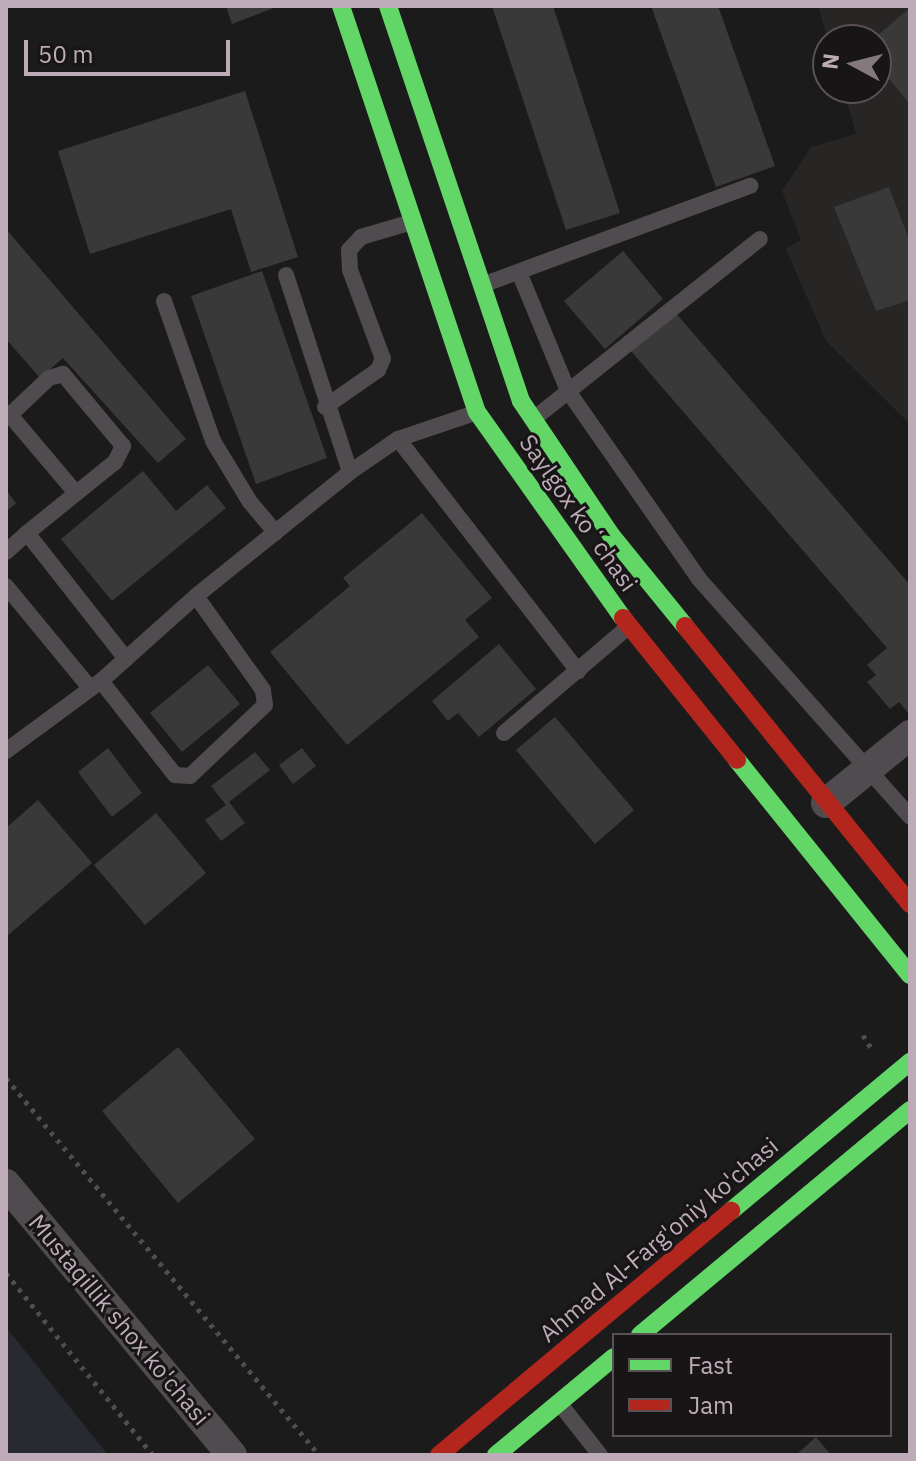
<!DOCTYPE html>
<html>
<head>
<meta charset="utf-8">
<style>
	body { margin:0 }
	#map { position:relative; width:916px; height:1461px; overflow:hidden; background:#1c1b1b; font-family:"IBM Plex Sans",sans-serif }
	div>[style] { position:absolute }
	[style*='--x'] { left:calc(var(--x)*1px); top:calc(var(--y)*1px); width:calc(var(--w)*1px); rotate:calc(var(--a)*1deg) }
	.built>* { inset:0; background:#282525 }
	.green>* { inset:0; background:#282a32 }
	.building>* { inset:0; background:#3a393a }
	.path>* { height:5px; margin-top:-2.5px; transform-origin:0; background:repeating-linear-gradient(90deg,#514d4f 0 4px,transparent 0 10px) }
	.lane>* { height:16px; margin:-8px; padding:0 8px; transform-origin:8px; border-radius:8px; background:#4f4b4e }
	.street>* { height:30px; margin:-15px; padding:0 15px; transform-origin:15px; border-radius:15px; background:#4f4b4e }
	.fast>* { height:18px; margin:-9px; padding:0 9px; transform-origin:9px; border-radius:9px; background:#63d668 }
	.jam>* { height:18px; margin:-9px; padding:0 9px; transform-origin:9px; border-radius:9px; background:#b3261e }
	span { translate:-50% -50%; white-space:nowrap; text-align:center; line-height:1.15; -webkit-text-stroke:6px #181516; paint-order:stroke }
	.street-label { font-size:24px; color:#bdacb7 }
	.frame { position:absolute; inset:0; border:8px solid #bdacb7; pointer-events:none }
	.legend { position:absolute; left:612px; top:1333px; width:280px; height:104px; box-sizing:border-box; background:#181516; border:2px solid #5a5156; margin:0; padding:10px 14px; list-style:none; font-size:24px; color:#bdacb7 }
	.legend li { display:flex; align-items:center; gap:16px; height:40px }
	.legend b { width:40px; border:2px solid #5a5156 }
	.north { position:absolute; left:812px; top:24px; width:80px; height:80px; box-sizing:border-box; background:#181516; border:2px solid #5a5156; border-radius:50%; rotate:277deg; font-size:22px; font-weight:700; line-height:32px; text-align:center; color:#bdacb7 }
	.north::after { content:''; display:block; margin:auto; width:28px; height:36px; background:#857980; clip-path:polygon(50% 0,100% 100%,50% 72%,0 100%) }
	.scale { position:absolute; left:24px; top:40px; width:206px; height:36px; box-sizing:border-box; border:4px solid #bdacb7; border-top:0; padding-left:10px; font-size:24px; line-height:28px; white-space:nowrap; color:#bdacb7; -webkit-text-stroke:6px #181516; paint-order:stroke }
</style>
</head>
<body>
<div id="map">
	<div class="built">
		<div style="clip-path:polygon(818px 6px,910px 6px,910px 424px,826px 341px,786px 249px,801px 240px,782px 191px,811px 147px,856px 134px,843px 88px,876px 88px,876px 40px,828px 40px)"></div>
	</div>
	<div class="green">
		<div style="clip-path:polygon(6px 1327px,108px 1455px,6px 1455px)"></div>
	</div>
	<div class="building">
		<div style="clip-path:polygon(226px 6px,279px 6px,232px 24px)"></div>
		<div style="clip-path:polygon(492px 6px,553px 6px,620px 213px,566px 230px)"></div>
		<div style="clip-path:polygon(651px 6px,718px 6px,775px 166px,716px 187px)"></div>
		<div style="clip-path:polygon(910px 8px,910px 104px,876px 63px,872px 40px)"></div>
		<div style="clip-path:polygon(245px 91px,298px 257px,251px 272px,231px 209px,90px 254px,58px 151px)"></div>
		<div style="clip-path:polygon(889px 187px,910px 242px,910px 300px,876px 311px,834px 207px)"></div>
		<div style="clip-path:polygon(6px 229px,186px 439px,158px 463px,63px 358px,40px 378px,6px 339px)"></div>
		<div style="clip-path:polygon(623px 251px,663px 299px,605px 349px,564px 301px)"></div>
		<div style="clip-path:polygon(262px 271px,327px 458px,256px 484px,191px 296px)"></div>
		<div style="clip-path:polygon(675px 312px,910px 585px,910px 715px,899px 702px,890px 709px,867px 682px,876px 675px,867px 665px,887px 648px,630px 350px)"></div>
		<div style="clip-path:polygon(143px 471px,176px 511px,207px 485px,226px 508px,112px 601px,61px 539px)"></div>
		<div style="clip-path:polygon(6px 490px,16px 503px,6px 512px)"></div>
		<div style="clip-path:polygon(422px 513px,492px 598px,465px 620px,479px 637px,347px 745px,270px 652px,350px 586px,343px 578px)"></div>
		<div style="clip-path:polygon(499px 644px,536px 689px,479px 737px,458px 713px,448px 721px,432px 701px)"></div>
		<div style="clip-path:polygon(208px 665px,240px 704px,182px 752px,150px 713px)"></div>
		<div style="clip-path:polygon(555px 717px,634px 810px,595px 844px,516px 750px)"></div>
		<div style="clip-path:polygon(108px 748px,142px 793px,112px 817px,78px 772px)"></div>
		<div style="clip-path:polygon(302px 748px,316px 766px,293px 784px,279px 765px)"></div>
		<div style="clip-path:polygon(255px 752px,270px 770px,229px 802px,245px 823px,221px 841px,205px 820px,226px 805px,211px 786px)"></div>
		<div style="clip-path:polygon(38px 800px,92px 863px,6px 937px,6px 828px)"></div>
		<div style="clip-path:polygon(156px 813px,206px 873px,145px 925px,94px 865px)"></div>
		<div style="clip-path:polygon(178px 1047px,255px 1139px,178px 1203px,102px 1111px)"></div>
		<div style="clip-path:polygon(816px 1437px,831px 1455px,796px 1455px)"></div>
	</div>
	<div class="path">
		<div style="--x:863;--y:1035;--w:19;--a:58"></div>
		<div style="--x:6;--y:1078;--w:490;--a:50.3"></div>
		<div style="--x:6;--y:1273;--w:234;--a:51.1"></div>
	</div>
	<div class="lane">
		<div style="--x:519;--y:272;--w:129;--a:67.6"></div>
		<div style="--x:568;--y:391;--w:229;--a:55.1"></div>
		<div style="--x:699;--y:579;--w:318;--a:48.4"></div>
		<div style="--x:286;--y:275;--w:207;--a:72"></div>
		<div style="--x:485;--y:284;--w:283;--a:-20.3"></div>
		<div style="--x:164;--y:301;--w:148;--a:70.7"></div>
		<div style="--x:213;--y:441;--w:71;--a:58.8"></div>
		<div style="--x:250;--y:502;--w:40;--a:50"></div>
		<div style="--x:325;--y:407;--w:65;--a:-34.9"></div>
		<div style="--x:378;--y:370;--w:12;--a:-66"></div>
		<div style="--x:383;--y:359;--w:95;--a:-110.3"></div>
		<div style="--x:350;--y:270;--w:20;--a:-93"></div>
		<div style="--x:349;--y:250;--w:18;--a:-47"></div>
		<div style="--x:361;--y:237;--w:53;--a:-16.4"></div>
		<div style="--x:536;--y:417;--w:286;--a:-38.5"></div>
		<div style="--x:398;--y:439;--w:294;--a:52.2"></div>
		<div style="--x:27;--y:533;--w:113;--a:-38.9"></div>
		<div style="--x:115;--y:462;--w:18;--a:-63"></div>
		<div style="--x:123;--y:446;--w:94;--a:-129.8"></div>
		<div style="--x:63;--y:374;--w:15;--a:164"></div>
		<div style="--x:49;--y:378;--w:54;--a:136.5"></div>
		<div style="--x:10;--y:415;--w:102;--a:49.8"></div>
		<div style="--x:6;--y:552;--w:28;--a:-42"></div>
		<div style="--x:27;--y:533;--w:160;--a:51.8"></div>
		<div style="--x:6;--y:586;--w:132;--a:50.5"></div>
		<div style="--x:101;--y:681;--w:120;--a:51.8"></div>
		<div style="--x:175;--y:775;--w:15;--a:4"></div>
		<div style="--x:190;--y:776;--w:103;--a:-43.4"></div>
		<div style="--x:265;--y:705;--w:15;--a:-98"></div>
		<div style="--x:263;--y:690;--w:115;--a:-125.5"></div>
		<div style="--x:504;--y:733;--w:163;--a:-40.5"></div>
		<div style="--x:6;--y:751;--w:118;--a:-36.4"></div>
		<div style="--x:101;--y:681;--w:127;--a:-41.8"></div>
		<div style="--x:196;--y:596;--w:198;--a:-38.8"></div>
		<div style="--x:350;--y:472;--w:58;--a:-34.5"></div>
		<div style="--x:398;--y:439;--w:81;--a:-18.7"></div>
		<div style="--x:560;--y:1404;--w:65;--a:51.9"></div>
	</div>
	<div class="street">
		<div style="--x:826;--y:803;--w:108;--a:-39"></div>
		<div style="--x:6;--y:1184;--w:353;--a:50.2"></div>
	</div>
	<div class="fast">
		<div style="--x:341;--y:6;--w:428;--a:71.5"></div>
		<div style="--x:477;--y:412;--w:252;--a:54.7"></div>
		<div style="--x:388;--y:6;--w:417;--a:71.4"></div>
		<div style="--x:521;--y:401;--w:161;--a:56.1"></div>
		<div style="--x:611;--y:535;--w:117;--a:50.9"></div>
		<div style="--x:737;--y:760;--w:276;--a:51.2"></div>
		<div style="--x:731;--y:1211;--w:233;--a:-39.8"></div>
		<div style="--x:640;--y:1335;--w:351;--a:-39.8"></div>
		<div style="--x:496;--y:1455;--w:153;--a:-39.7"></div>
	</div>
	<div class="jam">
		<div style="--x:623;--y:618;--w:182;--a:51.2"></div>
		<div style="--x:685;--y:626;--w:358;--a:51"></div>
		<div style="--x:439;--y:1455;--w:381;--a:-39.9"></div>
	</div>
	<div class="street-label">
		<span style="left:578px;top:513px;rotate:55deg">Saylgox koʻchasi</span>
		<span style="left:659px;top:1240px;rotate:-40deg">Ahmad Al-Farg'oniy ko'chasi</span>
		<span style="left:119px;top:1320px;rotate:50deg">Mustaqillik shox ko'chasi</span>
	</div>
	<div class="frame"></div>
	<ul class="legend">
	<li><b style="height:10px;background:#63d668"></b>Fast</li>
	<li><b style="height:10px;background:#b3261e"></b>Jam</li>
	</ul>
	<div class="north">N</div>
	<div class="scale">50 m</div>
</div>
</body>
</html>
